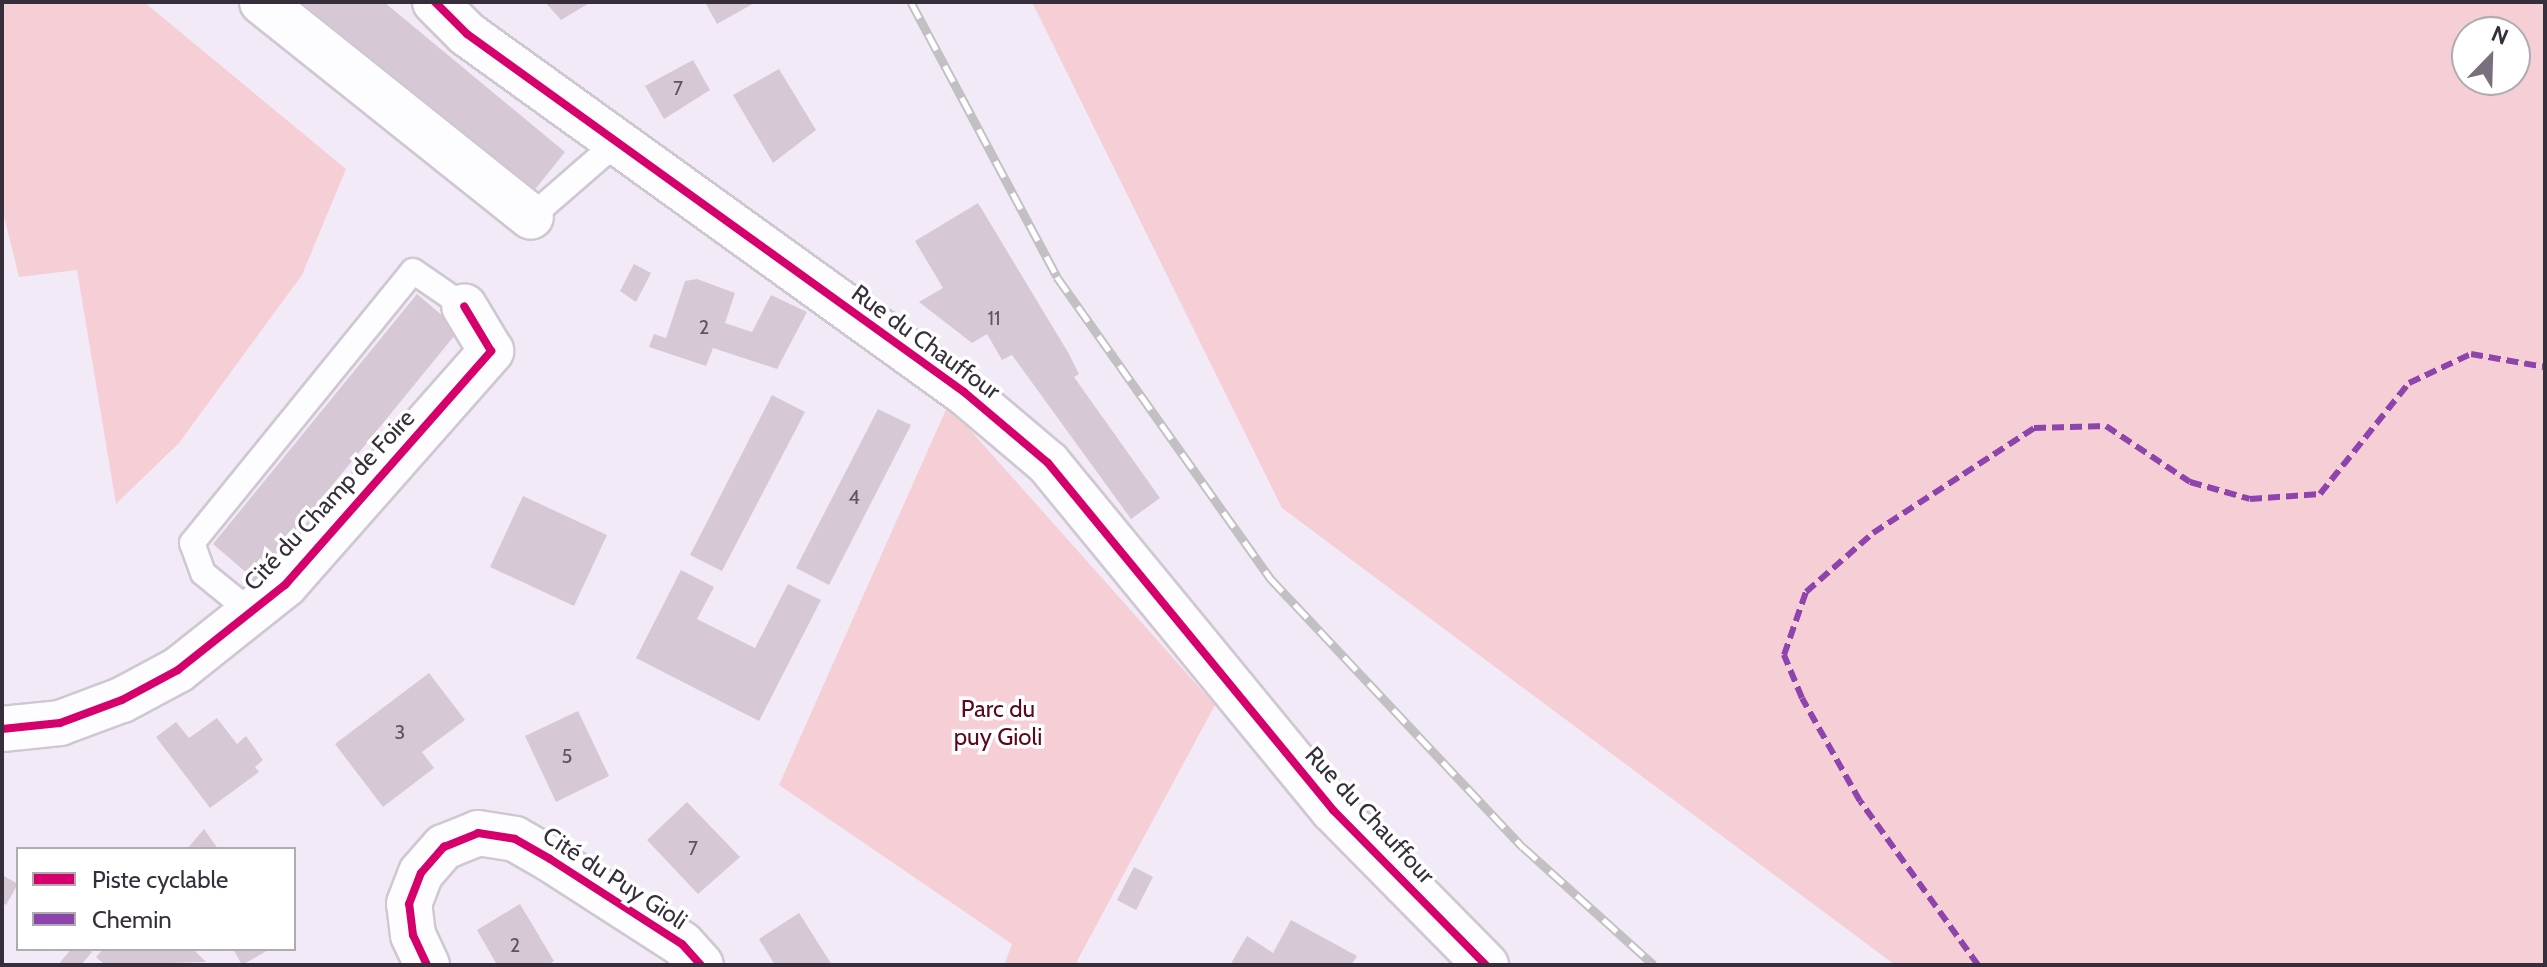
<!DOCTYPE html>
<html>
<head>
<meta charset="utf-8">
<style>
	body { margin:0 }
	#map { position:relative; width:2547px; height:967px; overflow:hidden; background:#f2ebf7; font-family:Cabin,sans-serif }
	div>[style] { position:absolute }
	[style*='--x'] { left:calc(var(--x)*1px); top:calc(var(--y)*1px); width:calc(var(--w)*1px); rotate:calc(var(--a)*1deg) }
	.green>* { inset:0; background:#f6ced5 }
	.building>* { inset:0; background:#d6c8d4 }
	.roads { filter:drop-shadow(2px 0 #cfc8d3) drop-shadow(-2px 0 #cfc8d3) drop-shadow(0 2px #cfc8d3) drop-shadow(0 -2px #cfc8d3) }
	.service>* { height:24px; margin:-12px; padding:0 12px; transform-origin:12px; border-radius:12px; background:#fdfcfe }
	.minor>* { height:44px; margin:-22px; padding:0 22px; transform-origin:22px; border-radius:22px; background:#fdfcfe }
	.rail>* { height:9px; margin-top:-4.5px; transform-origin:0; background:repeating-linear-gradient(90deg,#fff 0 18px,#c2c0c3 0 36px); box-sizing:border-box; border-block:2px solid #c2c0c3 }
	.quiet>* { height:6px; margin-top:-3px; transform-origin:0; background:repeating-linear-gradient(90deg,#8e44ad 0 12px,transparent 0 18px) }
	.cycleway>* { height:8px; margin:-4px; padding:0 4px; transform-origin:4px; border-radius:4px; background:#d6006c }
	span { translate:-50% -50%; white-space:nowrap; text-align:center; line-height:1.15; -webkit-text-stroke:7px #fff; paint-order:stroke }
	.number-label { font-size:20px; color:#5e5561 }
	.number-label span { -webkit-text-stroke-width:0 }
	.street-label { font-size:24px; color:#362f3b }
	.park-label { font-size:24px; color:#5a081d }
	.frame { position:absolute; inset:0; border:4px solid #362f3b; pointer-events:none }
	.legend { position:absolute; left:16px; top:847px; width:280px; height:104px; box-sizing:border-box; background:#fff; border:2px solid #afacb1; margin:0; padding:10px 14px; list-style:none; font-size:24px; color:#362f3b }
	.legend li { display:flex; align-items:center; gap:16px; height:40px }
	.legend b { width:40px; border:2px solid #afacb1 }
	.north { position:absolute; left:2451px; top:16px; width:80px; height:80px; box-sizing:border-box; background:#fff; border:2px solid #afacb1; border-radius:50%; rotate:23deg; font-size:22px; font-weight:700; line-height:32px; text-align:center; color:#362f3b }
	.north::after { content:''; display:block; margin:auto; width:28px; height:36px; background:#78717d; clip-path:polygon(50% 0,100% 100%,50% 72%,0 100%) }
</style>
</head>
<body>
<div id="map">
	<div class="green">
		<div style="clip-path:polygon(2px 2px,144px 2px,346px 169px,302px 275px,179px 443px,116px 504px,77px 270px,19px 277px,2px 208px)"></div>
		<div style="clip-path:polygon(evenodd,1032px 2px,2545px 2px,2545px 965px,1895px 965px,1282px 508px,1032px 2px,2467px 32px,2515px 32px,2515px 80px,2467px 80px,2467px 32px)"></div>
		<div style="clip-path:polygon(948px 405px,1215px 705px,1077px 961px,1081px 965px,1004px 965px,1012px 944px,779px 785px)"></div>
	</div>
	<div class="building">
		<div style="clip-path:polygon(302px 2px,384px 2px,565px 152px,533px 192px)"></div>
		<div style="clip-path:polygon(545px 2px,591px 2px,561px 20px)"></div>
		<div style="clip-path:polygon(705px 2px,756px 2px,717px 24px)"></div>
		<div style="clip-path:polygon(693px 60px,710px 90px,664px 119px,645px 86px)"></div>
		<div style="clip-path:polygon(779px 69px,816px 130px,773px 163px,733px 95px)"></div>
		<div style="clip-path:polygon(978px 203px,1069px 354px,1079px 374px,1074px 377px,1160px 498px,1131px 519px,1012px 355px,1002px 360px,987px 334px,972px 343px,919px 302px,943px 288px,915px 241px)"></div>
		<div style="clip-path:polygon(634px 264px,651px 273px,636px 302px,620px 291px)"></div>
		<div style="clip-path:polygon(697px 279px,735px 293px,725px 323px,752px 332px,771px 295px,807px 312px,777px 369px,713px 348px,706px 366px,649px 347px,654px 334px,666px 338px,685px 281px)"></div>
		<div style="clip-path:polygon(417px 294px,459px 330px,255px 580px,213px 544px)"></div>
		<div style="clip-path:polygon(772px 395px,805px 412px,722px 571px,690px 555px)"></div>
		<div style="clip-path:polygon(878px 409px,911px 425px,829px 585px,796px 568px)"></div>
		<div style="clip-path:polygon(523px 496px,607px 535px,574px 606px,490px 567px)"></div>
		<div style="clip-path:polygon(681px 570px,714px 587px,697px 619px,755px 648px,788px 584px,821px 600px,759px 721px,636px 658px)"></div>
		<div style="clip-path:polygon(429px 673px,465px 720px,422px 752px,434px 768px,383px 807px,335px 744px)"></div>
		<div style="clip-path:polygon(578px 711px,609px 776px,556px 802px,525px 736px)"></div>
		<div style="clip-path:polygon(217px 718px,237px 744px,246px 736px,263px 760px,255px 767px,259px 772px,210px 808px,156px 737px,176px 722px,189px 738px)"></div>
		<div style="clip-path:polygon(687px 802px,740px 857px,698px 894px,647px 840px)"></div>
		<div style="clip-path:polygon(204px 829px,218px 849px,187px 849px)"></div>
		<div style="clip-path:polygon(1134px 867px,1153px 877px,1136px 910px,1117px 900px)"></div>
		<div style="clip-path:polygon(2px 875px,18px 884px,6px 905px,2px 903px)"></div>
		<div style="clip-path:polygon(520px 904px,554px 961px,547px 965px,497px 965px,477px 930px)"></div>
		<div style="clip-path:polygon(799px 913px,832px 965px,775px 965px,759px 939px)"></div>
		<div style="clip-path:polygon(1291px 920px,1357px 956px,1351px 965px,1230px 965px,1247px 936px,1273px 953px)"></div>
		<div style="clip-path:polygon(71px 949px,88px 949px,92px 952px,81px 965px,58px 965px)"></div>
		<div style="clip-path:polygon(103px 949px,193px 949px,206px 962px,105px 965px,96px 957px)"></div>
		<div style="clip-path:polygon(233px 949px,270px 949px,242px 965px)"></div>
	</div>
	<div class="roads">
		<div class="service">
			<div style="--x:531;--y:217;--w:113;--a:-41"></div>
			<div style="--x:252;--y:613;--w:63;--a:-140.8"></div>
			<div style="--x:203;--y:573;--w:32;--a:-110"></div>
			<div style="--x:192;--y:543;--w:350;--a:-50.9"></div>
			<div style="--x:413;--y:271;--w:62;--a:34.5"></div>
		</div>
		<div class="minor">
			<div style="--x:262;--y:2;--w:344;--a:38.6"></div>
			<div style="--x:435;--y:2;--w:45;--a:45"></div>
			<div style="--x:467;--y:34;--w:613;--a:35.77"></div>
			<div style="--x:964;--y:392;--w:110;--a:40.2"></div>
			<div style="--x:1048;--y:463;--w:449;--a:50.6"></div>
			<div style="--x:1333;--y:810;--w:218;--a:45.4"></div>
			<div style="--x:2;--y:729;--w:58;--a:-5.9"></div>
			<div style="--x:60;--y:723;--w:66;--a:-20.4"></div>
			<div style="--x:122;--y:700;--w:64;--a:-28.2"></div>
			<div style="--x:178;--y:670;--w:137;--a:-38.5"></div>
			<div style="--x:285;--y:585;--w:312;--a:-48.6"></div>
			<div style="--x:491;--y:351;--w:52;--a:-121"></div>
			<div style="--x:427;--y:965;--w:33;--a:-115"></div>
			<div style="--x:413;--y:935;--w:31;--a:-97"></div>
			<div style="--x:409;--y:904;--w:33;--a:-69"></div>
			<div style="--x:421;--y:873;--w:35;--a:-49"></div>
			<div style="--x:444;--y:847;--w:37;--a:-22"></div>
			<div style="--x:478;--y:833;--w:37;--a:9"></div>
			<div style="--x:515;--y:839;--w:40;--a:29.7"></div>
			<div style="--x:550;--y:859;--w:157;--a:32.8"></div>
			<div style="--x:682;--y:944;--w:28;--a:48"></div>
		</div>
	</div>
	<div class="rail">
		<div style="--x:911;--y:2;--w:311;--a:62"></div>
		<div style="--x:1057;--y:277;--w:369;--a:54.7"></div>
		<div style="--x:1270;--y:578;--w:369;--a:46.8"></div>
		<div style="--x:1523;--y:847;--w:176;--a:42"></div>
	</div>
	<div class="quiet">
		<div style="--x:1978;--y:965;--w:202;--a:-125.7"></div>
		<div style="--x:1860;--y:801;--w:118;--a:-119.4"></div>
		<div style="--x:1802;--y:698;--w:47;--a:-112.7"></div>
		<div style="--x:1784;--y:655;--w:67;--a:-70.8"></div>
		<div style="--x:1806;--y:592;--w:89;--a:-41.4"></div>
		<div style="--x:1873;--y:533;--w:192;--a:-33.1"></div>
		<div style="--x:2034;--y:428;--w:72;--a:-1.6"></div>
		<div style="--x:2106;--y:426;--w:101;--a:33.7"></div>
		<div style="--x:2190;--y:482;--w:62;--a:15.8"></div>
		<div style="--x:2250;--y:499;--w:70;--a:-4.1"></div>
		<div style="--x:2320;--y:494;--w:142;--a:-51.3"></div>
		<div style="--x:2409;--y:383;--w:68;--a:-25.1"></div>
		<div style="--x:2471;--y:354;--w:75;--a:10"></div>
	</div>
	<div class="cycleway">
		<div style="--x:435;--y:2;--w:45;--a:45"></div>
		<div style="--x:467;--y:34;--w:613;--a:35.77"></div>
		<div style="--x:964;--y:392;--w:110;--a:40.2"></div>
		<div style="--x:1048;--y:463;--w:449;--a:50.6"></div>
		<div style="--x:1333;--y:810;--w:218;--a:45.4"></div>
		<div style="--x:2;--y:729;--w:58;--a:-5.9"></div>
		<div style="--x:60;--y:723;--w:66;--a:-20.4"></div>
		<div style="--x:122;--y:700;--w:64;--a:-28.2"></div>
		<div style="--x:178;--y:670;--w:137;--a:-38.5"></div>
		<div style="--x:285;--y:585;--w:312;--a:-48.6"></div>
		<div style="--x:491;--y:351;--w:52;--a:-121"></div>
		<div style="--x:427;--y:965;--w:33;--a:-115"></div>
		<div style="--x:413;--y:935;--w:31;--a:-97"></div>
		<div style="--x:409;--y:904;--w:33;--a:-69"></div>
		<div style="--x:421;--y:873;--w:35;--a:-49"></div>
		<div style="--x:444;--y:847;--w:37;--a:-22"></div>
		<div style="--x:478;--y:833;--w:37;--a:9"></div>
		<div style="--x:515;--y:839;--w:40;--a:29.7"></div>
		<div style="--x:550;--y:859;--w:157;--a:32.8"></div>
		<div style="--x:682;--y:944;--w:28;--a:48"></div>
	</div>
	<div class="number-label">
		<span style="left:678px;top:88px">7</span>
		<span style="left:994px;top:318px">11</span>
		<span style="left:704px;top:327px">2</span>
		<span style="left:854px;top:497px">4</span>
		<span style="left:400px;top:732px">3</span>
		<span style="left:567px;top:756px">5</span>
		<span style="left:693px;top:848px">7</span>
		<span style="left:515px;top:945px">2</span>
	</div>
	<div class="street-label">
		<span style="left:926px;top:342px;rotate:36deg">Rue du Chauffour</span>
		<span style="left:329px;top:500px;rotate:-47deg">Cité du Champ de Foire</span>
		<span style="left:1370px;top:815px;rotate:47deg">Rue du Chauffour</span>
		<span style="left:615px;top:878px;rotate:33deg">Cité du Puy Gioli</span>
	</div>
	<div class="park-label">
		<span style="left:998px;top:723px">Parc du<br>puy Gioli</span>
	</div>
	<div class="frame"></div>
	<ul class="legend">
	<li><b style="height:10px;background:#d6006c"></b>Piste cyclable</li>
	<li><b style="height:10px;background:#8e44ad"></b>Chemin</li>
	</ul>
	<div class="north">N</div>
</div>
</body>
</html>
